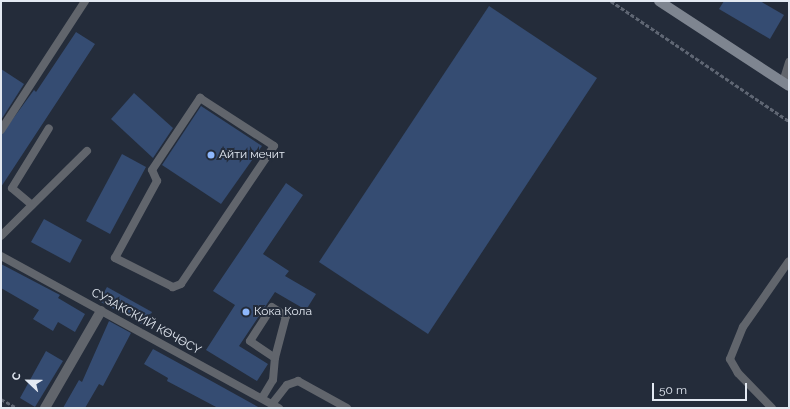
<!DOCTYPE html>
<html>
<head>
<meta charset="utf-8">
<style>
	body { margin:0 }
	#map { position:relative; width:790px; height:409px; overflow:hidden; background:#242c3a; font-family:Raleway,sans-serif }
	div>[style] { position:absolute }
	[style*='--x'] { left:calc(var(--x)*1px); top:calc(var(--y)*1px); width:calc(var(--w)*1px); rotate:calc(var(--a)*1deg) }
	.building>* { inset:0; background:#354c72 }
	.path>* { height:2.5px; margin-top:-1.25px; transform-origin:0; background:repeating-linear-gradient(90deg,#5f6673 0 4px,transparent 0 6px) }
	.lane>* { height:8px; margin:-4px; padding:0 4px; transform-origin:4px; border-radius:4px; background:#61656c }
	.street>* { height:10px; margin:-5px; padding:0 5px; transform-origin:5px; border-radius:5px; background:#61656c }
	.secondary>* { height:10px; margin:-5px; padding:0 5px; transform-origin:5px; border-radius:5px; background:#7e8590 }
	.dots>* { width:11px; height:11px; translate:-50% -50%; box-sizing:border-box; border:2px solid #242c3a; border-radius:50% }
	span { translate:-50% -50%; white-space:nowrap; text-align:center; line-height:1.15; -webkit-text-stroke:4px #242c3a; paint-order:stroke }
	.poi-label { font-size:12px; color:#e3e9f2 }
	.left { translate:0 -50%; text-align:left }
	.street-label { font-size:12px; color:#e3e9f2 }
	.frame { position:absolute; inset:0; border:2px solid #e3e9f2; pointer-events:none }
	.north { position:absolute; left:8px; top:361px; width:40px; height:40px; -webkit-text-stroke:3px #242c3a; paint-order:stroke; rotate:292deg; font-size:11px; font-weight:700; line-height:16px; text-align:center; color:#e3e9f2 }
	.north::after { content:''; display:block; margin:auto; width:14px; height:18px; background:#e3e9f2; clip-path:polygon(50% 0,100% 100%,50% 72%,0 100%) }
	.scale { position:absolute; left:652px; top:383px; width:95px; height:18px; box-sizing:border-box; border:2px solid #e3e9f2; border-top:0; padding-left:5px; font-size:12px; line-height:14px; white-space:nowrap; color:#e3e9f2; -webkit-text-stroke:3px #242c3a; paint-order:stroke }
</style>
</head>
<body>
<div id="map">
	<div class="building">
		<div style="clip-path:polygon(724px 1px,760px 1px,784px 15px,770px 39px,719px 9px)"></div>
		<div style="clip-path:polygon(489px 6px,597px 78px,428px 334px,319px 262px)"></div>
		<div style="clip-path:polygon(76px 32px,95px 44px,1px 187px,1px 135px,34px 90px,36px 92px)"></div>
		<div style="clip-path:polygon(1px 69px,24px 84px,1px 120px)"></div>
		<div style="clip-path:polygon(134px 93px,173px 128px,153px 158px,111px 119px)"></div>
		<div style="clip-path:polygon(201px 106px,262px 146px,221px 204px,162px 165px)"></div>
		<div style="clip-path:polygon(122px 154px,146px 167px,110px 234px,86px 221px)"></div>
		<div style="clip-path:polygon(286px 183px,303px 195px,263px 254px,289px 271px,285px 276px,316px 294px,306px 310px,275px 292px,239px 346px,268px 364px,257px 381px,206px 350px,235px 305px,213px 291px)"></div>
		<div style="clip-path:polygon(44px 219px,82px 240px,70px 263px,31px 242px)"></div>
		<div style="clip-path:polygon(1px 264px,60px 295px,58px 298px,85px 314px,75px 332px,58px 322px,53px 331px,33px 319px,39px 310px,1px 288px)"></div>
		<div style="clip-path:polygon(107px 287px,152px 312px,145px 326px,99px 301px)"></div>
		<div style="clip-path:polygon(109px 321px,131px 333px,111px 371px,103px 386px,99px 384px,85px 408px,63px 408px,79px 380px,82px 382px)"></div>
		<div style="clip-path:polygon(153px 349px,215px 383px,260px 408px,218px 408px,167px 381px,168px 378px,144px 364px)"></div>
		<div style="clip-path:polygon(46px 351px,63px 361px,35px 407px,20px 398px)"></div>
	</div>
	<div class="path">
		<div style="--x:611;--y:1;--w:215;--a:34"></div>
		<div style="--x:1;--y:399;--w:18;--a:29"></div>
	</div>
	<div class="lane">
		<div style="--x:783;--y:82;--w:21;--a:-73"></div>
		<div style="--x:200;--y:98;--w:88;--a:33"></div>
		<div style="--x:274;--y:146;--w:166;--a:124"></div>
		<div style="--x:181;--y:284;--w:9;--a:159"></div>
		<div style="--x:173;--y:287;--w:65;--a:-153.4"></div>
		<div style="--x:115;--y:258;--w:88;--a:-61.4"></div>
		<div style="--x:157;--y:181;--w:12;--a:-114"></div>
		<div style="--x:152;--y:170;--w:87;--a:-56.3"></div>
		<div style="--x:1;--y:130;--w:154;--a:-56.9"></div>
		<div style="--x:32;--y:205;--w:26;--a:-140"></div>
		<div style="--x:12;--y:188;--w:70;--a:-58.3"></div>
		<div style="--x:1;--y:236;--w:121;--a:-44.7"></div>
		<div style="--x:1;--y:256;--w:317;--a:28.7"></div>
		<div style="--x:262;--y:398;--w:21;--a:-59"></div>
		<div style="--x:273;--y:380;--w:22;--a:-85"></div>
		<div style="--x:275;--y:358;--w:30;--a:-146"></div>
		<div style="--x:250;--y:341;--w:40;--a:-57.1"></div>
		<div style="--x:272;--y:307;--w:17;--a:33"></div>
		<div style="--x:286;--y:316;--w:43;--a:104.7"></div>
		<div style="--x:272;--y:404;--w:24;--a:-52"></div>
		<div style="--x:287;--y:385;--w:12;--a:-20"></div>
		<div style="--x:298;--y:381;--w:56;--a:28.9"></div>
		<div style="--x:772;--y:408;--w:49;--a:-134.2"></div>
		<div style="--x:738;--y:373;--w:16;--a:-120"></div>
		<div style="--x:730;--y:359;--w:35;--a:-68"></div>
		<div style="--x:743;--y:327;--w:80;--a:-55.1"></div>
	</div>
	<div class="street">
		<div style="--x:45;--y:408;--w:112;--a:-60"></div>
	</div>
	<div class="secondary">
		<div style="--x:659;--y:1;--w:155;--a:33.2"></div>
	</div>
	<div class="dots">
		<div style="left:211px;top:155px;background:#8eb8fd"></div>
		<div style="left:246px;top:312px;background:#8eb8fd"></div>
	</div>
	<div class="poi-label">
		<span class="left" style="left:219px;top:155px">Айти мечит</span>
		<span class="left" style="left:254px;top:312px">Кока Кола</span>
	</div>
	<div class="street-label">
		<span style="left:146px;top:322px;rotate:29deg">СУЗАКСКИЙ КӨЧӨСҮ</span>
	</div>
	<div class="frame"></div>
	<div class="north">С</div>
	<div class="scale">50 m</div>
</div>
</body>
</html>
